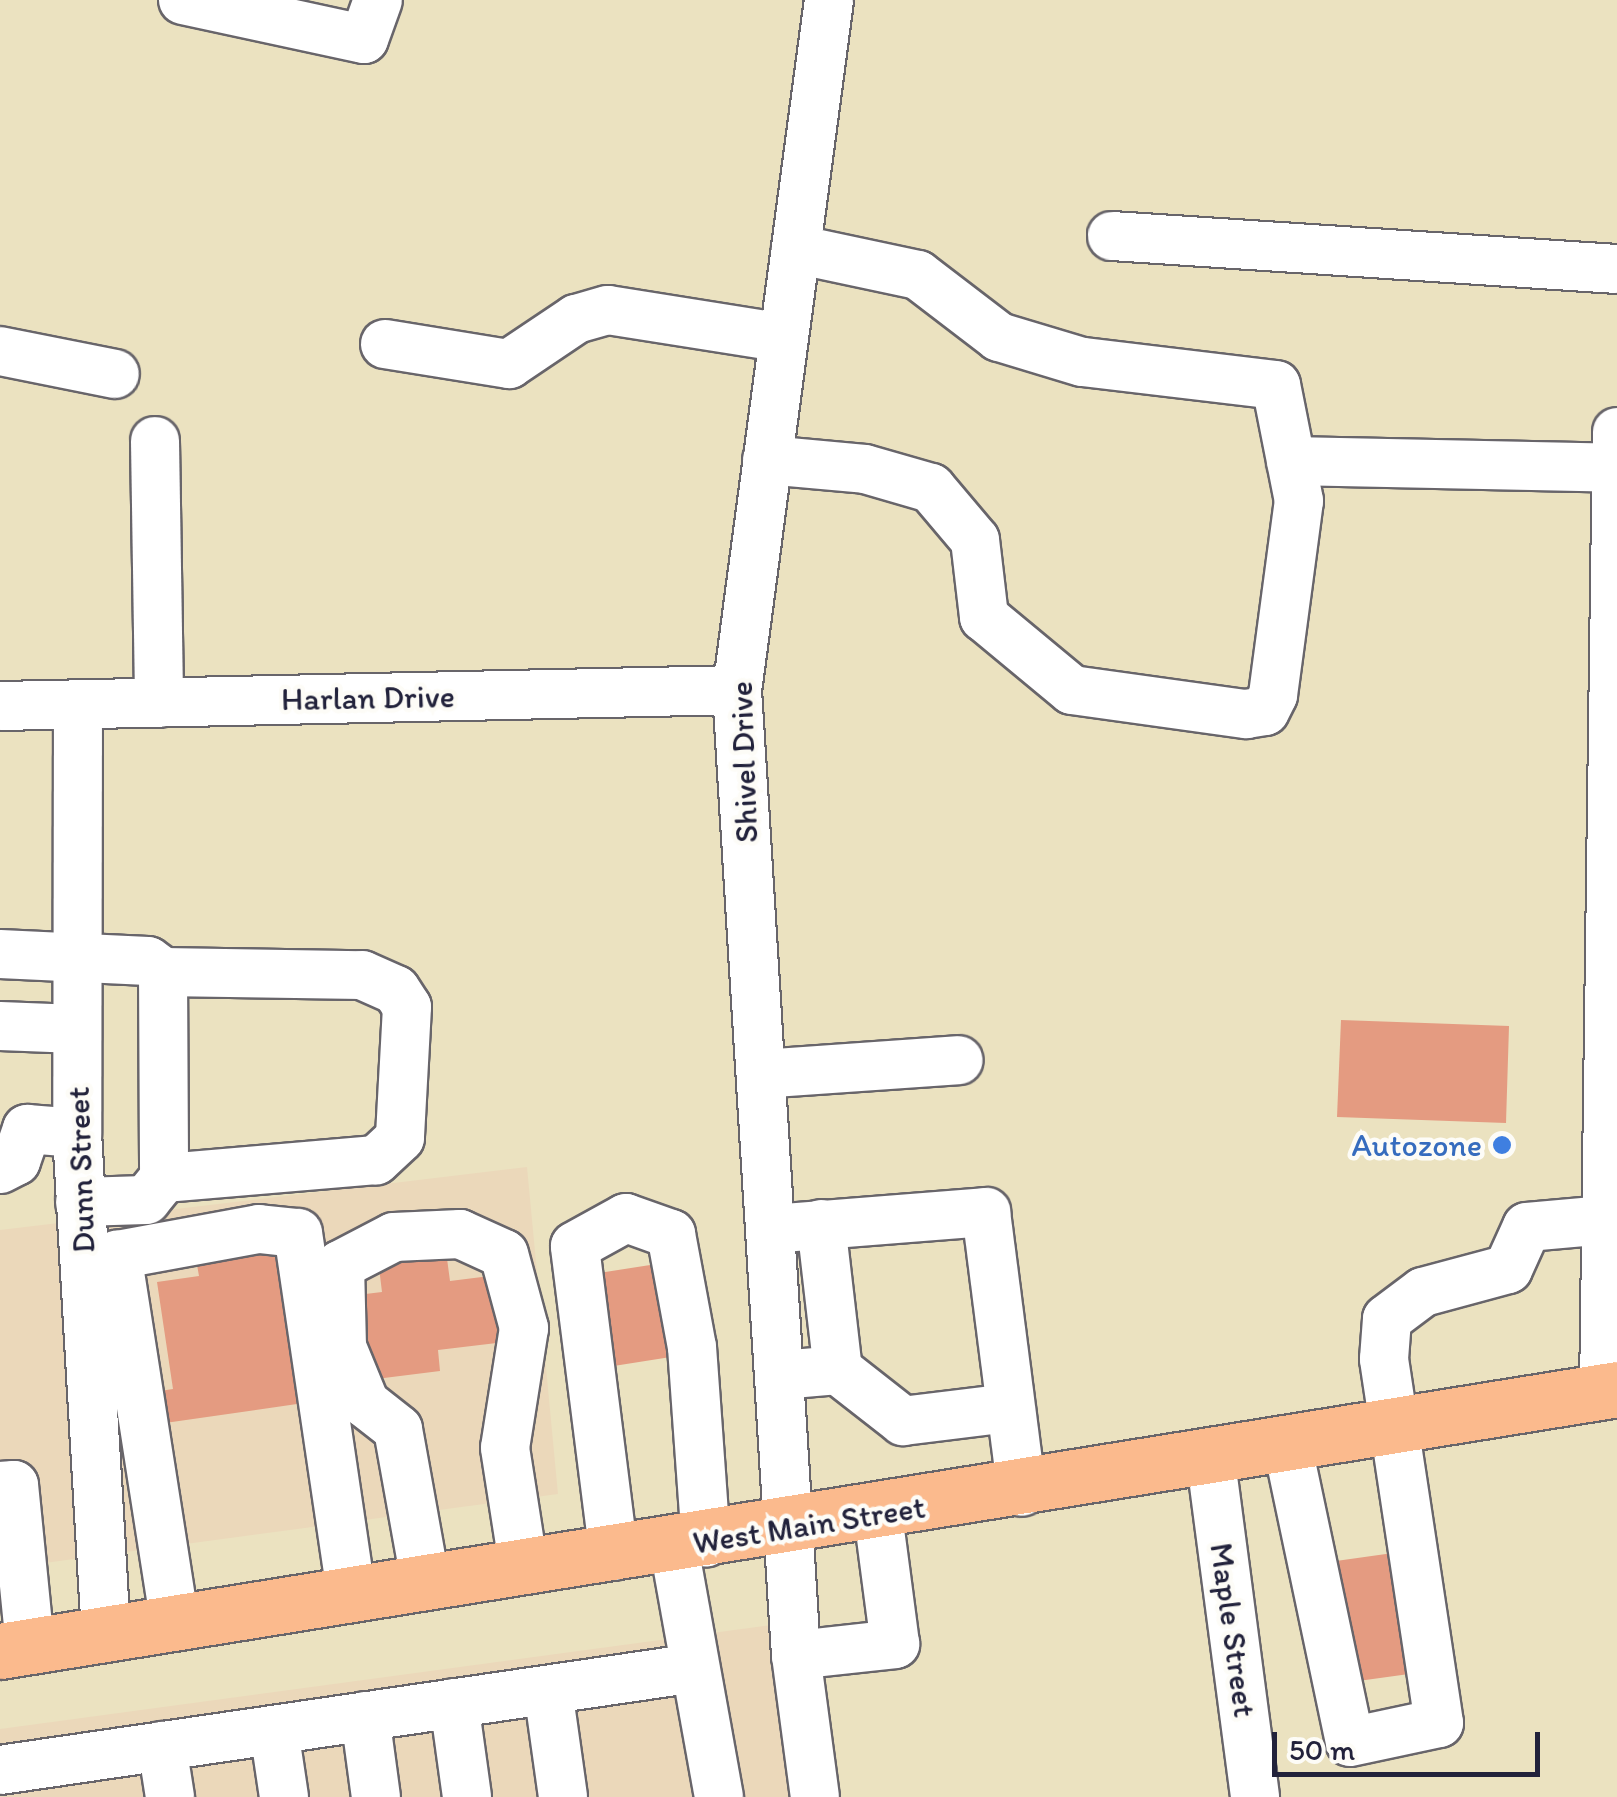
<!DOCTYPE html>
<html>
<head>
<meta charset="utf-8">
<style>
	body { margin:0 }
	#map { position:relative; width:1617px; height:1797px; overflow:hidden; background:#ebe2c0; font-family:Itim,sans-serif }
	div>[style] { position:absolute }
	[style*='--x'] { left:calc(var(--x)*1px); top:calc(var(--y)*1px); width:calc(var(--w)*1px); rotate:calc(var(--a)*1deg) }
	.built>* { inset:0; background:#ebd8ba }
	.building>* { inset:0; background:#e49b81 }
	.roads { filter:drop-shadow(2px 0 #68656a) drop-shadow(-2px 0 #68656a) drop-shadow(0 2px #68656a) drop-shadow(0 -2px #68656a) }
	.minor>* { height:48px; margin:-24px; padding:0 24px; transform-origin:24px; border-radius:24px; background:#fff }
	.major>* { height:55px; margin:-27.5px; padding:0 27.5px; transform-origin:27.5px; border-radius:27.5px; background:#fbba8d }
	.dots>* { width:28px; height:28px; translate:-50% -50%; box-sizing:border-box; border:5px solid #fdfcf7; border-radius:50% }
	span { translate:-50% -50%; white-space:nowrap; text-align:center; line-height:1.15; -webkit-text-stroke:9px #fdfcf7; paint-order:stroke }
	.street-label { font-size:32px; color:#22223b }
	.shop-label { font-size:32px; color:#366cbe }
	.right { translate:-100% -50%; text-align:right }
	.scale { position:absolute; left:1272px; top:1732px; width:268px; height:45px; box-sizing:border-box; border:5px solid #22223b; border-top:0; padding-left:12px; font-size:30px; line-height:35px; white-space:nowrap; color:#22223b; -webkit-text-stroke:8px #fdfcf7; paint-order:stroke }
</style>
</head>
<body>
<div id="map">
	<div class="built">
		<div style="clip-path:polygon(527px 1167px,558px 1494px,0 1569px,0 1230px)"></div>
		<div style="clip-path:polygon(772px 1625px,799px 1797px,0 1797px,0 1729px)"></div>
	</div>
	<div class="building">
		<div style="clip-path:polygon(1341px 1020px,1509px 1026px,1506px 1123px,1337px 1117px)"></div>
		<div style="clip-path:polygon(274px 1248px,297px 1404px,165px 1423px,160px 1391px,173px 1389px,157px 1282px,199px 1276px,196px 1259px)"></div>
		<div style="clip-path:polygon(446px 1251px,450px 1281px,498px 1275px,505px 1342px,438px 1350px,440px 1371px,376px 1379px,373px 1355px,356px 1357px,349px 1296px,382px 1292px,378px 1259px)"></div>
		<div style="clip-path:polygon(663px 1263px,677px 1356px,601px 1368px,586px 1275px)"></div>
		<div style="clip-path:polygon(1393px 1553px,1409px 1674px,1351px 1682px,1336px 1561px)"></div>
	</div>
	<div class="roads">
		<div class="minor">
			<div style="--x:183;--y:0;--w:185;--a:12.2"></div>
			<div style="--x:364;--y:39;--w:41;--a:-70.3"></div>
			<div style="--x:829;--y:0;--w:696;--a:97.59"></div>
			<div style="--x:737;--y:690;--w:967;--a:86.5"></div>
			<div style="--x:796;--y:1655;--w:100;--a:-6.3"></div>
			<div style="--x:895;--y:1644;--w:131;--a:-97.5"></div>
			<div style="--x:1112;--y:236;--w:506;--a:3.74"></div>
			<div style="--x:385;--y:344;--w:126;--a:9.2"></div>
			<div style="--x:509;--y:364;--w:81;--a:-33.9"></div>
			<div style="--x:576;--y:319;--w:33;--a:-16"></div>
			<div style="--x:608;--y:310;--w:178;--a:9"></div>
			<div style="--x:0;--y:351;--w:117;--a:11.3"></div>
			<div style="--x:155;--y:441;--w:262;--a:89.1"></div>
			<div style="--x:767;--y:460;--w:98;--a:5.2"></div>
			<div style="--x:865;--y:469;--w:69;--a:16.1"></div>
			<div style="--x:931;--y:488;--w:68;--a:49.8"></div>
			<div style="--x:975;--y:540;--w:78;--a:83.3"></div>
			<div style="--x:984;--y:617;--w:114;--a:39.7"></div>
			<div style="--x:1072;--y:690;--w:176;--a:7.9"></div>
			<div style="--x:1246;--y:714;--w:19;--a:-9"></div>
			<div style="--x:1265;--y:711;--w:18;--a:-63"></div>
			<div style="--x:1273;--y:695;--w:196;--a:-82.4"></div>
			<div style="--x:1299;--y:501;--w:118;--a:-101.2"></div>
			<div style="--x:1276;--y:385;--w:195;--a:-173.2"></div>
			<div style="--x:1082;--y:362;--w:87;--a:-163.2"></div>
			<div style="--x:999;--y:337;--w:102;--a:-142.6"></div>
			<div style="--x:918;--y:275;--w:125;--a:-168"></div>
			<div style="--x:1291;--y:461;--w:325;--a:1.2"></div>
			<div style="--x:78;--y:704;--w:429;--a:90.1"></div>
			<div style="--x:77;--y:1133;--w:502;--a:86.69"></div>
			<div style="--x:0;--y:706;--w:737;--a:-1.24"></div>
			<div style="--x:0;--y:954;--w:148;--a:2.7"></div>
			<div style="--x:148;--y:961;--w:19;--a:36"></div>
			<div style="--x:163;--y:972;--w:206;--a:89.7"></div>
			<div style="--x:164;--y:1178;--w:28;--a:129"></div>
			<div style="--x:146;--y:1200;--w:66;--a:178.3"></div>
			<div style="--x:163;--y:972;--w:199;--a:0.9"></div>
			<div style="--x:362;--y:975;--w:37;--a:24"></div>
			<div style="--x:396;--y:990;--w:20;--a:57"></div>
			<div style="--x:407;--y:1007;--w:131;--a:93.1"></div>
			<div style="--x:400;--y:1138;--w:33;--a:137"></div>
			<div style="--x:376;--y:1160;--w:213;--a:175.1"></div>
			<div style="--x:0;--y:1026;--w:77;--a:2.2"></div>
			<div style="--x:761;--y:1074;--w:198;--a:-4"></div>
			<div style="--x:0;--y:1169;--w:18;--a:-27"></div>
			<div style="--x:16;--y:1161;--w:34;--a:-71"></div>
			<div style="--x:27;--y:1129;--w:50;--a:4.6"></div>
			<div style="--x:821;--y:1224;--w:147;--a:83.4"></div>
			<div style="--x:771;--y:1229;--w:216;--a:-4.5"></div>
			<div style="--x:986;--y:1212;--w:282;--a:82.7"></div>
			<div style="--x:780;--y:1375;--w:58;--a:-4.9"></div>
			<div style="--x:838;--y:1370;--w:83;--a:38.1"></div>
			<div style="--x:903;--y:1421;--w:107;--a:-7"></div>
			<div style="--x:1604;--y:1391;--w:959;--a:-89.22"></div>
			<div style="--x:1288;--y:1448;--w:300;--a:78.1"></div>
			<div style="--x:1350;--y:1742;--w:91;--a:-12.1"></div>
			<div style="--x:1439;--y:1723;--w:368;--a:-98.6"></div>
			<div style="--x:1384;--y:1359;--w:40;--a:-85.7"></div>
			<div style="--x:1387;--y:1319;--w:45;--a:-36.9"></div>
			<div style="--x:1423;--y:1292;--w:88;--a:-15.1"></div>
			<div style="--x:1508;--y:1269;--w:46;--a:-65.7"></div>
			<div style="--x:1527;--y:1227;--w:79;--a:-5.1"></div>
			<div style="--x:1211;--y:1462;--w:338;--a:82.5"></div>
			<div style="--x:0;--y:1486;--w:14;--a:-4"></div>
			<div style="--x:14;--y:1485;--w:162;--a:84.3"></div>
			<div style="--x:674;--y:1547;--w:254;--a:79.8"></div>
			<div style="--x:614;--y:1556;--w:312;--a:-97.2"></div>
			<div style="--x:575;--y:1246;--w:58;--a:-28.8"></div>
			<div style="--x:626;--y:1218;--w:48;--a:19.6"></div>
			<div style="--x:671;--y:1234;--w:115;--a:79.5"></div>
			<div style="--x:692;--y:1347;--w:196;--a:85.9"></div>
			<div style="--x:426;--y:1585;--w:158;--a:-100.2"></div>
			<div style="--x:398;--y:1429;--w:42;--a:-141.8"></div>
			<div style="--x:365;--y:1403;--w:61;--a:-112.3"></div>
			<div style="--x:342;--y:1347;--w:82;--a:-91.4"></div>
			<div style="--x:340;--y:1265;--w:61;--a:-27.4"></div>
			<div style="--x:394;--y:1237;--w:66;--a:-2.6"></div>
			<div style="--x:460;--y:1234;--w:48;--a:24.4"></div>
			<div style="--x:504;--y:1254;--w:77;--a:74.9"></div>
			<div style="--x:524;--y:1328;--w:121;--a:99"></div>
			<div style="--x:505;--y:1448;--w:123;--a:81.1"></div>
			<div style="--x:175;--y:1624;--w:374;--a:-98.9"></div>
			<div style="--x:117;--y:1255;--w:144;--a:-10.4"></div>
			<div style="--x:259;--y:1229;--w:39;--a:6"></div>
			<div style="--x:298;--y:1233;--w:368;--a:81.6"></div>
			<div style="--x:796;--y:1655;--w:143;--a:82.4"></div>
			<div style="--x:548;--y:1690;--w:108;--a:82"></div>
			<div style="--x:454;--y:1703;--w:95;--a:82.1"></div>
			<div style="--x:365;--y:1716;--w:82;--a:82.3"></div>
			<div style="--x:274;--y:1730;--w:68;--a:81.5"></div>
			<div style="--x:162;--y:1746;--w:52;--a:81.1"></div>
			<div style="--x:0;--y:1770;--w:702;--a:-8.35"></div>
		</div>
		<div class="major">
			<div style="--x:0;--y:1651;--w:1638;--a:-9.2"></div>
		</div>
	</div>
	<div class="dots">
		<div style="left:1502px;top:1145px;background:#3f7fe0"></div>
	</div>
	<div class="street-label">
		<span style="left:368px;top:698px;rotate:-1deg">Harlan Drive</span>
		<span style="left:744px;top:762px;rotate:-92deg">Shivel Drive</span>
		<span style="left:81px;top:1170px;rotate:-92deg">Dunn Street</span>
		<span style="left:809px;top:1525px;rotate:-9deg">West Main Street</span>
		<span style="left:1233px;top:1630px;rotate:82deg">Maple Street</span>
	</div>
	<div class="shop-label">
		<span class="right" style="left:1482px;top:1145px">Autozone</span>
	</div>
	<div class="scale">50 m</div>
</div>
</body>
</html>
